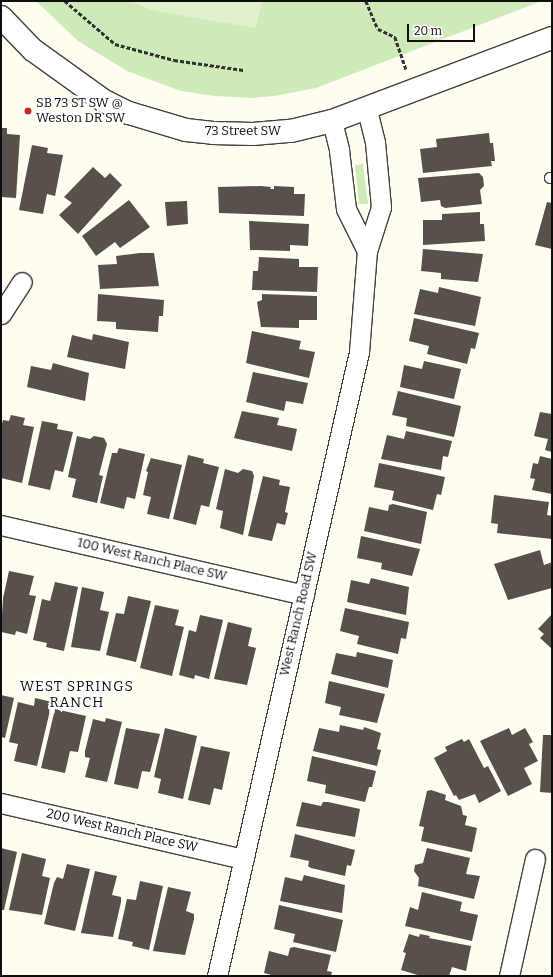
<!DOCTYPE html>
<html>
<head>
<meta charset="utf-8">
<style>
	body { margin:0 }
	#map { position:relative; width:553px; height:977px; overflow:hidden; background:#fffdf0; font-family:Bitter,serif }
	div>[style] { position:absolute }
	[style*='--x'] { left:calc(var(--x)*1px); top:calc(var(--y)*1px); width:calc(var(--w)*1px); rotate:calc(var(--a)*1deg) }
	.green>* { inset:0; background:#cfeab9 }
	.pitch>* { inset:0; background:#e1f1cb }
	.building>* { inset:0; background:#57504b }
	.path>* { height:2.5px; margin-top:-1.25px; transform-origin:0; background:repeating-linear-gradient(90deg,#303030 0 4px,transparent 0 6px) }
	.roads { filter:drop-shadow(1px 0 #414141) drop-shadow(-1px 0 #414141) drop-shadow(0 1px #414141) drop-shadow(0 -1px #414141) }
	.service>* { height:10px; margin:-5px; padding:0 5px; transform-origin:5px; border-radius:5px; background:#fff }
	.minor>* { height:19px; margin:-9.5px; padding:0 9.5px; transform-origin:9.5px; border-radius:9.5px; background:#fff }
	.tertiary>* { height:22px; margin:-11px; padding:0 11px; transform-origin:11px; border-radius:11px; background:#fff }
	.dots>* { width:11px; height:11px; translate:-50% -50%; box-sizing:border-box; border:2px solid #fff; border-radius:50% }
	span { translate:-50% -50%; white-space:nowrap; text-align:center; line-height:1.15; -webkit-text-stroke:4px #fff; paint-order:stroke }
	.poi-label { font-size:13px; color:#0e0e0e }
	.left { translate:0 -50%; text-align:left }
	.street-label { font-size:13px; color:#0e0e0e }
	.neighbourhood-label { font-size:14px; color:#0e0e0e; letter-spacing:1px }
	.frame { position:absolute; inset:0; border:2px solid #0e0e0e; pointer-events:none }
	.scale { position:absolute; left:407px; top:24px; width:68px; height:18px; box-sizing:border-box; border:2px solid #0e0e0e; border-top:0; padding-left:5px; font-size:12px; line-height:14px; white-space:nowrap; color:#0e0e0e; -webkit-text-stroke:3px #fff; paint-order:stroke }
</style>
</head>
<body>
<div id="map">
	<div class="green">
		<div style="clip-path:polygon(36px 1px,542px 1px,316px 88px,274px 96px,252px 98px,215px 96px,181px 91px,127px 71px,78px 41px)"></div>
		<div style="clip-path:polygon(363px 164px,368px 204px,359px 204px,355px 165px)"></div>
	</div>
	<div class="pitch">
		<div style="clip-path:polygon(129px 1px,262px 1px,256px 28px,155px 11px)"></div>
	</div>
	<div class="building">
		<div style="clip-path:polygon(1px 128px,7px 128px,7px 134px,20px 135px,16px 198px,1px 197px)"></div>
		<div style="clip-path:polygon(489px 133px,490px 143px,493px 143px,495px 161px,491px 161px,492px 166px,423px 173px,420px 149px,437px 147px,436px 139px)"></div>
		<div style="clip-path:polygon(32px 145px,48px 148px,47px 153px,63px 155px,55px 196px,47px 194px,43px 214px,19px 210px)"></div>
		<div style="clip-path:polygon(93px 167px,105px 178px,110px 173px,122px 185px,78px 234px,59px 215px,72px 203px,64px 197px)"></div>
		<div style="clip-path:polygon(479px 173px,483px 177px,484px 186px,480px 190px,482px 204px,445px 208px,441px 206px,440px 200px,421px 202px,418px 178px)"></div>
		<div style="clip-path:polygon(261px 186px,271px 187px,270px 189px,274px 189px,274px 186px,294px 187px,294px 194px,305px 194px,304px 216px,219px 213px,218px 187px)"></div>
		<div style="clip-path:polygon(129px 200px,150px 227px,120px 248px,115px 242px,96px 256px,82px 236px)"></div>
		<div style="clip-path:polygon(187px 201px,188px 224px,167px 226px,165px 202px)"></div>
		<div style="clip-path:polygon(547px 202px,552px 203px,552px 249px,535px 245px)"></div>
		<div style="clip-path:polygon(480px 212px,480px 224px,484px 224px,485px 241px,423px 245px,423px 220px,442px 220px,442px 214px)"></div>
		<div style="clip-path:polygon(249px 221px,309px 224px,308px 246px,290px 245px,290px 251px,250px 250px)"></div>
		<div style="clip-path:polygon(423px 249px,483px 254px,478px 282px,441px 279px,441px 273px,421px 271px)"></div>
		<div style="clip-path:polygon(140px 253px,154px 253px,159px 286px,100px 289px,98px 265px,117px 264px,116px 256px)"></div>
		<div style="clip-path:polygon(259px 257px,299px 259px,299px 267px,318px 267px,317px 292px,252px 290px,253px 271px,258px 271px)"></div>
		<div style="clip-path:polygon(439px 287px,481px 297px,475px 326px,414px 314px,420px 289px,438px 293px)"></div>
		<div style="clip-path:polygon(98px 294px,164px 300px,163px 316px,159px 316px,158px 332px,116px 329px,116px 322px,97px 321px)"></div>
		<div style="clip-path:polygon(262px 294px,317px 296px,317px 320px,299px 320px,299px 328px,261px 327px,257px 302px,262px 300px)"></div>
		<div style="clip-path:polygon(414px 318px,479px 333px,475px 349px,471px 348px,467px 364px,427px 354px,429px 346px,409px 341px)"></div>
		<div style="clip-path:polygon(252px 331px,301px 341px,299px 349px,315px 352px,309px 378px,246px 363px)"></div>
		<div style="clip-path:polygon(93px 334px,129px 342px,125px 369px,67px 357px,72px 335px,92px 340px)"></div>
		<div style="clip-path:polygon(424px 361px,461px 369px,454px 399px,400px 387px,404px 365px,422px 369px)"></div>
		<div style="clip-path:polygon(53px 363px,89px 373px,85px 401px,27px 387px,31px 366px,51px 370px)"></div>
		<div style="clip-path:polygon(253px 372px,308px 383px,303px 404px,286px 401px,284px 411px,246px 402px)"></div>
		<div style="clip-path:polygon(398px 391px,461px 406px,454px 437px,406px 426px,407px 418px,392px 415px)"></div>
		<div style="clip-path:polygon(242px 411px,279px 418px,277px 425px,297px 429px,292px 451px,234px 438px)"></div>
		<div style="clip-path:polygon(540px 412px,552px 414px,552px 452px,545px 450px,548px 439px,534px 436px)"></div>
		<div style="clip-path:polygon(11px 415px,25px 418px,23px 425px,34px 427px,22px 483px,1px 478px,1px 427px,3px 420px,9px 421px)"></div>
		<div style="clip-path:polygon(42px 421px,58px 424px,57px 429px,73px 432px,63px 472px,55px 470px,50px 490px,28px 485px)"></div>
		<div style="clip-path:polygon(406px 431px,452px 441px,448px 457px,443px 456px,441px 470px,381px 459px,387px 435px,404px 439px)"></div>
		<div style="clip-path:polygon(77px 436px,90px 439px,94px 436px,104px 438px,107px 444px,99px 475px,103px 476px,97px 503px,72px 497px,76px 479px,68px 477px)"></div>
		<div style="clip-path:polygon(119px 448px,145px 454px,135px 499px,127px 497px,124px 509px,100px 503px,112px 453px,117px 453px)"></div>
		<div style="clip-path:polygon(188px 455px,204px 459px,203px 463px,219px 467px,209px 507px,201px 505px,196px 525px,173px 519px)"></div>
		<div style="clip-path:polygon(540px 456px,552px 459px,552px 494px,532px 490px,535px 479px,530px 478px,533px 463px,538px 464px)"></div>
		<div style="clip-path:polygon(151px 458px,182px 465px,169px 519px,147px 514px,151px 497px,143px 495px,148px 472px,146px 471px)"></div>
		<div style="clip-path:polygon(379px 463px,445px 477px,441px 495px,437px 494px,433px 510px,396px 501px,392px 500px,394px 491px,374px 487px)"></div>
		<div style="clip-path:polygon(225px 469px,238px 473px,243px 469px,252px 471px,254px 476px,243px 535px,220px 528px,223px 511px,216px 509px)"></div>
		<div style="clip-path:polygon(263px 476px,280px 480px,279px 485px,290px 487px,285px 512px,288px 513px,285px 525px,277px 523px,272px 541px,248px 536px)"></div>
		<div style="clip-path:polygon(494px 495px,549px 502px,547px 515px,552px 516px,552px 539px,497px 533px,498px 524px,491px 523px)"></div>
		<div style="clip-path:polygon(393px 504px,427px 512px,421px 544px,364px 531px,369px 507px,388px 511px,389px 505px)"></div>
		<div style="clip-path:polygon(361px 536px,420px 549px,412px 576px,381px 569px,382px 563px,357px 558px)"></div>
		<div style="clip-path:polygon(540px 550px,544px 565px,552px 562px,552px 588px,508px 600px,494px 564px)"></div>
		<div style="clip-path:polygon(9px 571px,34px 576px,29px 595px,36px 596px,27px 634px,16px 631px,15px 635px,1px 632px,3px 598px)"></div>
		<div style="clip-path:polygon(371px 578px,409px 587px,406px 615px,347px 602px,351px 580px,369px 584px)"></div>
		<div style="clip-path:polygon(55px 582px,78px 587px,64px 651px,46px 647px,47px 643px,33px 640px,42px 599px,50px 601px)"></div>
		<div style="clip-path:polygon(82px 587px,104px 592px,100px 610px,109px 612px,100px 651px,71px 647px)"></div>
		<div style="clip-path:polygon(128px 596px,151px 601px,136px 662px,106px 655px,116px 613px,124px 614px)"></div>
		<div style="clip-path:polygon(155px 605px,179px 610px,175px 625px,184px 627px,172px 676px,140px 668px)"></div>
		<div style="clip-path:polygon(345px 608px,409px 622px,406px 639px,401px 638px,398px 654px,357px 644px,359px 636px,340px 631px)"></div>
		<div style="clip-path:polygon(552px 614px,552px 647px,551px 648px,540px 638px,544px 634px,538px 629px)"></div>
		<div style="clip-path:polygon(200px 615px,223px 620px,209px 679px,195px 675px,194px 679px,179px 675px,189px 630px,196px 632px)"></div>
		<div style="clip-path:polygon(228px 622px,252px 628px,248px 646px,256px 648px,247px 685px,214px 679px)"></div>
		<div style="clip-path:polygon(357px 652px,393px 660px,388px 688px,331px 674px,336px 653px,356px 657px)"></div>
		<div style="clip-path:polygon(329px 681px,385px 694px,377px 723px,339px 715px,341px 707px,325px 703px)"></div>
		<div style="clip-path:polygon(1px 695px,14px 698px,5px 738px,1px 737px)"></div>
		<div style="clip-path:polygon(35px 698px,52px 702px,37px 766px,14px 761px,18px 744px,9px 742px,18px 702px,34px 706px)"></div>
		<div style="clip-path:polygon(55px 709px,86px 716px,78px 752px,70px 751px,65px 773px,41px 768px)"></div>
		<div style="clip-path:polygon(106px 718px,122px 722px,107px 782px,85px 777px,90px 758px,85px 757px,85px 751px,93px 719px,105px 722px)"></div>
		<div style="clip-path:polygon(340px 725px,363px 730px,364px 727px,381px 733px,377px 749px,381px 750px,377px 766px,313px 751px,319px 728px,339px 732px)"></div>
		<div style="clip-path:polygon(126px 728px,160px 734px,150px 772px,142px 771px,138px 789px,114px 784px)"></div>
		<div style="clip-path:polygon(165px 728px,197px 736px,183px 799px,158px 793px,161px 779px,154px 777px)"></div>
		<div style="clip-path:polygon(509px 728px,512px 735px,525px 728px,533px 742px,529px 744px,538px 761px,524px 768px,532px 784px,508px 796px,480px 741px)"></div>
		<div style="clip-path:polygon(543px 735px,552px 735px,552px 793px,540px 792px)"></div>
		<div style="clip-path:polygon(462px 739px,464px 742px,469px 739px,484px 768px,488px 766px,501px 791px,479px 803px,475px 794px,459px 800px,456px 795px,454px 796px,434px 758px,447px 751px,445px 747px)"></div>
		<div style="clip-path:polygon(201px 746px,230px 752px,222px 790px,214px 788px,210px 805px,188px 800px)"></div>
		<div style="clip-path:polygon(312px 756px,376px 771px,372px 787px,369px 787px,365px 802px,325px 793px,326px 785px,307px 781px)"></div>
		<div style="clip-path:polygon(431px 790px,446px 795px,445px 800px,461px 806px,463px 815px,467px 816px,465px 825px,477px 828px,472px 852px,421px 841px,424px 827px,419px 826px,427px 791px)"></div>
		<div style="clip-path:polygon(302px 802px,321px 806px,323px 802px,328px 802px,360px 809px,355px 837px,296px 826px)"></div>
		<div style="clip-path:polygon(295px 834px,355px 850px,351px 866px,347px 865px,345px 876px,311px 868px,308px 866px,309px 861px,290px 857px)"></div>
		<div style="clip-path:polygon(1px 848px,17px 852px,4px 910px,1px 910px)"></div>
		<div style="clip-path:polygon(427px 848px,470px 858px,466px 874px,480px 876px,474px 899px,418px 886px,419px 878px,414px 871px,415px 865px,423px 863px)"></div>
		<div style="clip-path:polygon(22px 853px,46px 859px,42px 876px,50px 878px,42px 915px,9px 910px)"></div>
		<div style="clip-path:polygon(67px 864px,90px 869px,75px 931px,44px 924px,54px 883px,57px 877px,63px 879px)"></div>
		<div style="clip-path:polygon(95px 871px,117px 876px,112px 895px,121px 897px,121px 902px,113px 937px,81px 933px)"></div>
		<div style="clip-path:polygon(304px 875px,345px 885px,342px 913px,280px 901px,285px 877px,302px 881px)"></div>
		<div style="clip-path:polygon(140px 881px,163px 886px,149px 950px,132px 946px,133px 942px,118px 939px,127px 899px,136px 900px)"></div>
		<div style="clip-path:polygon(168px 887px,191px 892px,186px 911px,194px 914px,194px 919px,185px 955px,153px 951px)"></div>
		<div style="clip-path:polygon(422px 892px,462px 902px,460px 911px,478px 915px,472px 941px,405px 926px,410px 907px,418px 910px)"></div>
		<div style="clip-path:polygon(279px 905px,343px 920px,336px 952px,293px 942px,295px 934px,274px 929px)"></div>
		<div style="clip-path:polygon(409px 934px,419px 937px,420px 934px,430px 936px,429px 938px,471px 946px,466px 971px,452px 967px,449px 976px,421px 976px,401px 970px,406px 953px,403px 952px)"></div>
		<div style="clip-path:polygon(294px 947px,331px 955px,327px 971px,332px 972px,331px 976px,275px 976px,264px 973px,269px 951px,288px 956px,290px 948px)"></div>
	</div>
	<div class="path">
		<div style="--x:65;--y:1;--w:66;--a:40.7"></div>
		<div style="--x:115;--y:44;--w:61;--a:15.2"></div>
		<div style="--x:174;--y:60;--w:70;--a:8.2"></div>
		<div style="--x:366;--y:1;--w:30;--a:67"></div>
		<div style="--x:378;--y:29;--w:19;--a:25"></div>
		<div style="--x:395;--y:37;--w:34;--a:71"></div>
	</div>
	<div class="roads">
		<div class="service">
			<div style="--x:550;--y:178;--w:2;--a:0"></div>
		</div>
		<div class="minor">
			<div style="--x:332;--y:121;--w:30;--a:76"></div>
			<div style="--x:339;--y:150;--w:59;--a:83.2"></div>
			<div style="--x:346;--y:209;--w:47;--a:63.4"></div>
			<div style="--x:1;--y:314;--w:38;--a:-57"></div>
			<div style="--x:1;--y:525;--w:311;--a:13"></div>
			<div style="--x:1;--y:803;--w:249;--a:13"></div>
			<div style="--x:217;--y:976;--w:640;--a:-77.18"></div>
			<div style="--x:359;--y:352;--w:101;--a:-85.5"></div>
			<div style="--x:367;--y:251;--w:46;--a:-72.3"></div>
			<div style="--x:381;--y:207;--w:65;--a:-95.3"></div>
			<div style="--x:375;--y:142;--w:33;--a:-104"></div>
			<div style="--x:509;--y:976;--w:120;--a:-77.5"></div>
		</div>
		<div class="tertiary">
			<div style="--x:1;--y:17;--w:46;--a:45.9"></div>
			<div style="--x:33;--y:50;--w:87;--a:35.7"></div>
			<div style="--x:104;--y:101;--w:28;--a:26"></div>
			<div style="--x:129;--y:113;--w:59;--a:16.6"></div>
			<div style="--x:186;--y:130;--w:27;--a:6"></div>
			<div style="--x:213;--y:133;--w:40;--a:1.4"></div>
			<div style="--x:253;--y:134;--w:38;--a:-5"></div>
			<div style="--x:291;--y:131;--w:42;--a:-13.7"></div>
			<div style="--x:332;--y:121;--w:235;--a:-20.7"></div>
		</div>
	</div>
	<div class="dots">
		<div style="left:28px;top:111px;background:#c02924"></div>
	</div>
	<div class="poi-label">
		<span class="left" style="left:36px;top:111px">SB 73 ST SW @<br>Weston DR SW</span>
	</div>
	<div class="street-label">
		<span style="left:243px;top:131px">73 Street SW</span>
		<span style="left:152px;top:560px;rotate:13deg">100 West Ranch Place SW</span>
		<span style="left:299px;top:614px;rotate:-77deg">West Ranch Road SW</span>
		<span style="left:122px;top:831px;rotate:13deg">200 West Ranch Place SW</span>
	</div>
	<div class="neighbourhood-label">
		<span style="left:77px;top:695px">WEST SPRINGS<br>RANCH</span>
	</div>
	<div class="frame"></div>
	<div class="scale">20 m</div>
</div>
</body>
</html>
